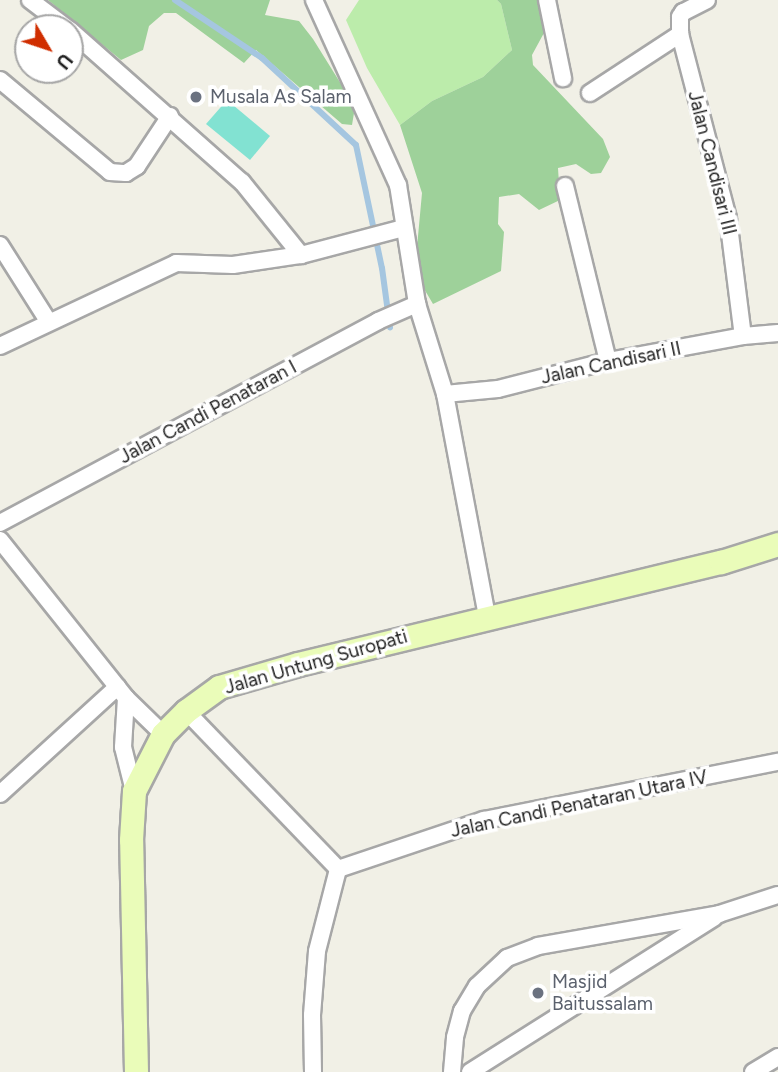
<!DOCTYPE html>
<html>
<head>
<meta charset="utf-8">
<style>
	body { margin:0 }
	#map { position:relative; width:778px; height:1072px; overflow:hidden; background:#f1f0e6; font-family:Figtree,sans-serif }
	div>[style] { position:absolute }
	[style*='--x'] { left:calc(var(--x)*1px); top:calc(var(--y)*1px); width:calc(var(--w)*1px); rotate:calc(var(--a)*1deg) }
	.grass>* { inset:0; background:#bcecab }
	.forest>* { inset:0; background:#9ed19a }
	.pitch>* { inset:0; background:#82e2d2 }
	.stream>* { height:6px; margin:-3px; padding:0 3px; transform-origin:3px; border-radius:3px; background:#a5c6e0 }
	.roads { filter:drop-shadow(2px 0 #a7a7a7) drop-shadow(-2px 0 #a7a7a7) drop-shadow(0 2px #a7a7a7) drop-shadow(0 -2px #a7a7a7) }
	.street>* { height:16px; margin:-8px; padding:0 8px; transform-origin:8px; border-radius:8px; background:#fff }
	.secondary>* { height:23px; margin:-11.5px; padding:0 11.5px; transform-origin:11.5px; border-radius:11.5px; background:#eafcb9 }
	.dots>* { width:19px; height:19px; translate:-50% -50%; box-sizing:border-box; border:4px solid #fff; border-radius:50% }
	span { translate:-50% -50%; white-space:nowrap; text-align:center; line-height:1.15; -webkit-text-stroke:7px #fff; paint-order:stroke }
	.worship-label { font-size:19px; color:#5b616d }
	.left { translate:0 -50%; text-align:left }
	.street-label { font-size:19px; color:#202020 }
	.north { position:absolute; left:14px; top:14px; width:70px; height:70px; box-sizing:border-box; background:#fff; border:2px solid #a6a6a6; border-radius:50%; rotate:129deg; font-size:19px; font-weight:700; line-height:28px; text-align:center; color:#202020 }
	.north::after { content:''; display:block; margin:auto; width:24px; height:32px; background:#d02e00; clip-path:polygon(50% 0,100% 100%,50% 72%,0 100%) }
</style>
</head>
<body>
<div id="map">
	<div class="grass">
		<div style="clip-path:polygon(359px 0,497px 0,501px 4px,512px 50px,483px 77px,432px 101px,400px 125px,367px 68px,346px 20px)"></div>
	</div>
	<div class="forest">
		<div style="clip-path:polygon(48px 0,270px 0,265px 15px,299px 21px,313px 39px,346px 92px,354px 113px,352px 125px,342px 124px,256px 50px,244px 63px,176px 13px,164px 13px,149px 26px,143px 50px,121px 60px)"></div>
		<div style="clip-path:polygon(497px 0,539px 0,545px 31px,532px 55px,533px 65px,603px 139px,610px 157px,601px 173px,591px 174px,576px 164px,558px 168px,560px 200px,539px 210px,519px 194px,499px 197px,498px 224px,504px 232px,501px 271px,433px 304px,423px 287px,416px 258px,422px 193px,400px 125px,432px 101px,483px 77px,512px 50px,501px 4px)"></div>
	</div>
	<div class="pitch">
		<div style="clip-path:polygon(227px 100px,270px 136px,250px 160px,206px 124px)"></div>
	</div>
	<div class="stream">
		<div style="--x:175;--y:0;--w:105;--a:33.7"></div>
		<div style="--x:262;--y:58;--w:128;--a:42.8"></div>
		<div style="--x:356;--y:145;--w:126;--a:78.1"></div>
		<div style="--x:382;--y:268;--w:60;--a:82.3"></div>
	</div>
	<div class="roads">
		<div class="street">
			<div style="--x:30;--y:0;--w:46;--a:37.1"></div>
			<div style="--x:314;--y:0;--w:203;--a:65.6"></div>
			<div style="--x:398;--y:185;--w:121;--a:80.9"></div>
			<div style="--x:417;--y:304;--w:94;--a:72.7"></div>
			<div style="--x:445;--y:394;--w:227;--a:79.3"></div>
			<div style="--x:547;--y:0;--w:80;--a:78.4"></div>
			<div style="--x:707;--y:0;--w:27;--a:153"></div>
			<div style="--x:683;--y:12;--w:6;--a:121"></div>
			<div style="--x:680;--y:17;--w:17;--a:90"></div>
			<div style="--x:680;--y:34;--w:190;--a:75.4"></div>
			<div style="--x:728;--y:218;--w:119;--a:82.8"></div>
			<div style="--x:70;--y:30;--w:230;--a:41.5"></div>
			<div style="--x:242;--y:182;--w:94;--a:51.1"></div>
			<div style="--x:0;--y:80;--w:143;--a:39.9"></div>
			<div style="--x:110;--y:172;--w:16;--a:4"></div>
			<div style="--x:126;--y:173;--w:13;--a:-32"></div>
			<div style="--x:137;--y:166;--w:60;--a:-56.6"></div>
			<div style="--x:590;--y:93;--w:108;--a:-33.2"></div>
			<div style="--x:565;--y:186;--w:180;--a:76.2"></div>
			<div style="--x:0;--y:245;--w:90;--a:57.7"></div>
			<div style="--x:0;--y:346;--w:195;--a:-25.2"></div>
			<div style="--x:176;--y:263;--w:57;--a:2"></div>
			<div style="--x:233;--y:265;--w:69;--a:-8.4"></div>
			<div style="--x:301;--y:255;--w:106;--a:-14.7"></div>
			<div style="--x:445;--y:394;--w:53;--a:-5.4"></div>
			<div style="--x:498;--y:389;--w:114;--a:-14.3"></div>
			<div style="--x:608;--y:361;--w:137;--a:-10.5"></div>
			<div style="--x:743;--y:336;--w:35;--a:-5"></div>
			<div style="--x:0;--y:523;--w:429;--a:-28.1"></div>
			<div style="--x:378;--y:321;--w:43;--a:-23.6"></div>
			<div style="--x:0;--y:540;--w:202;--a:51.4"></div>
			<div style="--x:126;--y:698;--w:52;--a:44.2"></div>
			<div style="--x:126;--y:698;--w:49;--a:93.5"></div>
			<div style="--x:123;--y:747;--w:45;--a:76"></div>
			<div style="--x:186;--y:711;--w:219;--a:46.1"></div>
			<div style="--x:0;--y:794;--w:159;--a:-42.4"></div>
			<div style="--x:338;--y:869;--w:154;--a:-18.6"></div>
			<div style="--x:484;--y:820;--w:300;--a:-11.2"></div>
			<div style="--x:313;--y:1072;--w:57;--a:-91"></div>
			<div style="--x:312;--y:1015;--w:64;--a:-85.5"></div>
			<div style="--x:317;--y:951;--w:85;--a:-75.6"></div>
			<div style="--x:452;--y:1072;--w:35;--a:-85"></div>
			<div style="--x:455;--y:1037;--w:27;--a:-75"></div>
			<div style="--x:462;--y:1011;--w:29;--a:-59"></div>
			<div style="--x:477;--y:986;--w:41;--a:-43"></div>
			<div style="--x:507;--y:958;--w:33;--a:-21"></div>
			<div style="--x:538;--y:946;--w:184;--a:-10"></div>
			<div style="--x:719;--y:914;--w:62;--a:-17.9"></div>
			<div style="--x:470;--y:1072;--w:289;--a:-32.3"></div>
			<div style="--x:753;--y:1072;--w:29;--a:-31"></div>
		</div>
		<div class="secondary">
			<div style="--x:136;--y:1072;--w:232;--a:-91.2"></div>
			<div style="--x:131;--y:840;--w:49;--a:-86.5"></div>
			<div style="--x:134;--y:791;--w:64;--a:-63"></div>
			<div style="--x:163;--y:734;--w:33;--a:-45"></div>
			<div style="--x:186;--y:711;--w:41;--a:-36"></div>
			<div style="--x:219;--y:687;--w:82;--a:-16.2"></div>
			<div style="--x:298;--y:664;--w:435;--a:-13.6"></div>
			<div style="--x:721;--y:562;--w:60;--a:-17.5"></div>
		</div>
	</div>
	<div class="dots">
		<div style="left:196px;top:97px;background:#6b7280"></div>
		<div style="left:538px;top:993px;background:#6b7280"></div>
	</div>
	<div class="worship-label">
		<span class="left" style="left:210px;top:97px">Musala As Salam</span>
		<span class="left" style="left:552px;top:993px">Masjid<br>Baitussalam</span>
	</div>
	<div class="street-label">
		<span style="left:712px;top:163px;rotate:76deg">Jalan Candisari III</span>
		<span style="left:611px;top:363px;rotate:-12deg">Jalan Candisari II</span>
		<span style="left:208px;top:412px;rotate:-28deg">Jalan Candi Penataran I</span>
		<span style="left:316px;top:662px;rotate:-16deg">Jalan Untung Suropati</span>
		<span style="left:579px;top:804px;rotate:-12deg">Jalan Candi Penataran Utara IV</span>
	</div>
	<div class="north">U</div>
</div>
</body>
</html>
